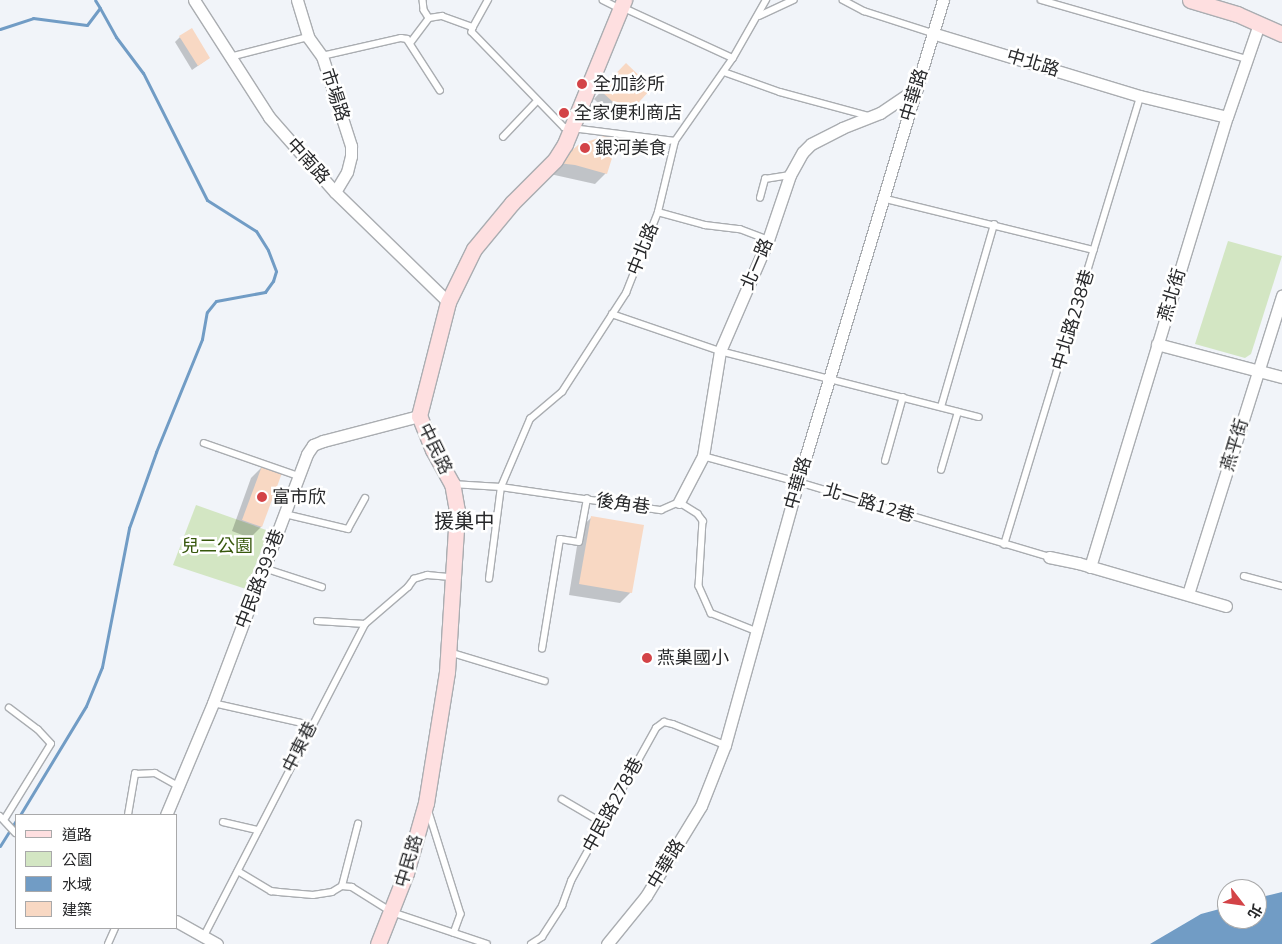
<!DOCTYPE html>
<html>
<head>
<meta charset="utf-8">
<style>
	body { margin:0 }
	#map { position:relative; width:1282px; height:944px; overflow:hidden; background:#f1f4f9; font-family:"Nunito Sans","Noto Sans TC",sans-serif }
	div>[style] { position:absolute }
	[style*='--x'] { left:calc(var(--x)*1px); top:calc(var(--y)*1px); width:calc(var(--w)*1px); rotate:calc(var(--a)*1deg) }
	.green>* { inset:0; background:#d3e6c3 }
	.water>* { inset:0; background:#719cc5 }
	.shadow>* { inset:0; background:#0003 }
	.stream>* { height:3px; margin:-1.5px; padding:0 1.5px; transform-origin:1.5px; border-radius:1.5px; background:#719cc5 }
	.building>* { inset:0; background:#f8d8c3 }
	.roads { filter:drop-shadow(1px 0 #aaadb1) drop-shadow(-1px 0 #aaadb1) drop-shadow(0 1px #aaadb1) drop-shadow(0 -1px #aaadb1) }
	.lane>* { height:5.5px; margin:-2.75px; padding:0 2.75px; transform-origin:2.75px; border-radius:2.75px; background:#fff }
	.street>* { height:11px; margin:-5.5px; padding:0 5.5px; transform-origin:5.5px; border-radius:5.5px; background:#fff }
	.secondary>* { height:15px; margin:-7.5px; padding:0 7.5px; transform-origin:7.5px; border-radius:7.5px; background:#fedfe0 }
	.dots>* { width:14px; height:14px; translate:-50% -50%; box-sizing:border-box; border:2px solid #fff; border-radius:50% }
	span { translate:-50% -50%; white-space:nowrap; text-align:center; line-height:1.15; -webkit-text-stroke:5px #fff; paint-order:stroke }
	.street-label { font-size:18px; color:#27282a }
	.poi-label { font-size:18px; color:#27282a }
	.left { translate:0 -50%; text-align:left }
	.park-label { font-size:18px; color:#37580c }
	.quarter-label { font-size:20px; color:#27282a }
	.legend { position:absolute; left:15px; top:814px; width:162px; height:115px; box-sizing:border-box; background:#fff; border:1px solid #a9a9aa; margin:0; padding:6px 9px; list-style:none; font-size:15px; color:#27282a }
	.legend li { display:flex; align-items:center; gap:10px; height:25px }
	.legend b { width:25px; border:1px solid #a9a9aa }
	.north { position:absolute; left:1217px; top:879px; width:50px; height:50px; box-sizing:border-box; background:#fff; border:1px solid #a9a9aa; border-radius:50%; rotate:120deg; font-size:14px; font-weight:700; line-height:20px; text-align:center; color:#27282a }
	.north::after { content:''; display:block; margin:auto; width:18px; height:22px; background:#d34347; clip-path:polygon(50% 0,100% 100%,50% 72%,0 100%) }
</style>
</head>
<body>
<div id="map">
	<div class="green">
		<div style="clip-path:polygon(1228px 241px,1282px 256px,1251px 354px,1245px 358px,1195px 344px)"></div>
		<div style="clip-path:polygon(196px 505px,269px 531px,246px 589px,173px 565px)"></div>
	</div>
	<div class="water">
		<div style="clip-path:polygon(1282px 892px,1282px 944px,1150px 944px,1201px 914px,1227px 907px,1227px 919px,1257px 919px,1257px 898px)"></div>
	</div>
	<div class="shadow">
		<div style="clip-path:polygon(180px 37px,209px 58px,192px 70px,175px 42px)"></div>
		<div style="clip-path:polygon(626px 65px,626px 114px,618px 122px,594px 99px)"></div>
		<div style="clip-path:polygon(578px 146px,606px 173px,595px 184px,550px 174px)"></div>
		<div style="clip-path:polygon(262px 467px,280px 474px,261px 527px,250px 538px,232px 531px,251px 478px)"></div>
		<div style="clip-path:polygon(591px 518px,631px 592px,620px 603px,569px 595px,580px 528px)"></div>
	</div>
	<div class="stream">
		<div style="--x:0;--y:29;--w:35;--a:-18"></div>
		<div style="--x:33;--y:18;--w:54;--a:7.4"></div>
		<div style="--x:87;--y:25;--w:21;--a:-53"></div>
		<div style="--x:100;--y:8;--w:9;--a:-122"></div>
		<div style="--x:20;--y:815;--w:127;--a:-58.8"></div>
		<div style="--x:86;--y:706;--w:42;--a:-67.7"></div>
		<div style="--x:102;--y:667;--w:142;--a:-79"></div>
		<div style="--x:129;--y:528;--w:81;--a:-70.4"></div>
		<div style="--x:156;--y:452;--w:122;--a:-67.8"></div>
		<div style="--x:202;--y:339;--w:27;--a:-80"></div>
		<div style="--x:207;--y:312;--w:14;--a:-51"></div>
		<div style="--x:216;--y:301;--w:50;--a:-10.4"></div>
		<div style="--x:265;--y:292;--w:14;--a:-54"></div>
		<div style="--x:273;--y:281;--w:10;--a:-73"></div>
		<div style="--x:276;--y:271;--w:22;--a:-111"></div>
		<div style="--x:268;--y:250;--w:22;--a:-122"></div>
		<div style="--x:256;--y:231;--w:58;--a:-147.7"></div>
		<div style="--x:207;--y:200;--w:142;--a:-116.7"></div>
		<div style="--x:143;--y:73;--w:45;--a:-126.9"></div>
		<div style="--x:116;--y:37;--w:33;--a:-119"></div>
		<div style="--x:0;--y:846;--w:31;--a:-58"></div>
	</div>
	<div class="building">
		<div style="clip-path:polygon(192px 28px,210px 58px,198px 66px,179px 36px)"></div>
		<div style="clip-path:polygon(626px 63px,652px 88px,627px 115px,600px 90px)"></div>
		<div style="clip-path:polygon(604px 136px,618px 139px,607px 174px,575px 165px,558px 163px,578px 145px)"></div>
		<div style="clip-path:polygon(262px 466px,282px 473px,262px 527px,242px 520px)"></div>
		<div style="clip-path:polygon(591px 516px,644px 525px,632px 593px,579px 584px)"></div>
	</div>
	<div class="roads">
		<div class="lane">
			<div style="--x:423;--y:0;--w:10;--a:84"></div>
			<div style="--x:424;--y:10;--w:9;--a:58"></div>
			<div style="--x:429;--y:18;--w:13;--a:-9"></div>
			<div style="--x:442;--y:16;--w:33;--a:20"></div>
			<div style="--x:603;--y:0;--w:18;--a:27"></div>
			<div style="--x:843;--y:0;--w:24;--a:28"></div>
			<div style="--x:864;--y:11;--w:71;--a:17.9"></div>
			<div style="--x:1041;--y:0;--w:214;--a:16"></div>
			<div style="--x:622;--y:7;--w:122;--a:24.7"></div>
			<div style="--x:759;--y:16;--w:38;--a:-25"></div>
			<div style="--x:473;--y:27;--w:5;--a:101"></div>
			<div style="--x:472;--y:32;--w:132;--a:45.9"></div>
			<div style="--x:564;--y:127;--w:112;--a:7.2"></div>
			<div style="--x:473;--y:27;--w:31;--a:-61"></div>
			<div style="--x:411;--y:42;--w:30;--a:-53"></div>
			<div style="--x:322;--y:56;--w:81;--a:-12.8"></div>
			<div style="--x:401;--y:38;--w:6;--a:9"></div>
			<div style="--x:407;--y:39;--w:61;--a:57.1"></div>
			<div style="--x:230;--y:57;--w:81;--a:-14.4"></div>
			<div style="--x:724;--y:72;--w:59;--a:19.7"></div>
			<div style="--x:780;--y:92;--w:92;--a:15.1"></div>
			<div style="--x:503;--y:137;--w:50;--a:-46.6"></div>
			<div style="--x:760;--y:198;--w:20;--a:-75"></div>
			<div style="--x:765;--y:179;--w:25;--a:-9"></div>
			<div style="--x:882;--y:198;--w:218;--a:13.8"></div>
			<div style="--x:658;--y:212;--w:49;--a:15.5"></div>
			<div style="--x:705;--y:225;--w:35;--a:7"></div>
			<div style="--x:740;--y:229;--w:30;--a:21"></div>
			<div style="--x:612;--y:314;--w:114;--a:18.9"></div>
			<div style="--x:720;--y:351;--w:267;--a:14.3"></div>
			<div style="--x:941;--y:407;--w:190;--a:-73.8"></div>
			<div style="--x:204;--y:443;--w:100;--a:19.3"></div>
			<div style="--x:703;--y:456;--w:98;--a:15.3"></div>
			<div style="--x:798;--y:482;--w:262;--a:16.6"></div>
			<div style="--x:885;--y:461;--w:66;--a:-74.3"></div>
			<div style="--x:941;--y:470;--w:60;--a:-73.7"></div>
			<div style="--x:452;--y:484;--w:49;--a:3.5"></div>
			<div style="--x:501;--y:487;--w:162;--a:8.2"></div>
			<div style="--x:661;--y:510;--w:20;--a:-24"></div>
			<div style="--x:679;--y:502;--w:22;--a:32"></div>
			<div style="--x:698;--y:514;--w:9;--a:54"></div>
			<div style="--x:703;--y:521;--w:65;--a:93.5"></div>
			<div style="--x:699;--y:586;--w:30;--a:66"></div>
			<div style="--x:711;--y:613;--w:48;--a:21.8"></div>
			<div style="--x:285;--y:514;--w:65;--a:13.4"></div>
			<div style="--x:348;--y:529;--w:35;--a:-61"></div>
			<div style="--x:1004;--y:545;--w:469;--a:-73.1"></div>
			<div style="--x:264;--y:568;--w:61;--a:18.1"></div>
			<div style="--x:1244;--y:576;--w:39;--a:15"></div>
			<div style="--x:489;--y:579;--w:93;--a:-82.6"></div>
			<div style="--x:501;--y:487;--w:74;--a:-66.9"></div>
			<div style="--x:530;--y:419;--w:42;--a:-40.2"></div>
			<div style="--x:562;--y:392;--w:118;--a:-57.1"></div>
			<div style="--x:626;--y:293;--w:87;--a:-68.4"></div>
			<div style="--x:658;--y:212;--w:73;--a:-76.5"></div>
			<div style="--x:675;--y:141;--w:101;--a:-55.1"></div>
			<div style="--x:733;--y:58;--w:67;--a:-60.4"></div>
			<div style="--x:317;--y:621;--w:48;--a:3.6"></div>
			<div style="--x:542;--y:649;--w:111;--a:-80.7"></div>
			<div style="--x:560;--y:539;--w:19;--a:9"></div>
			<div style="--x:579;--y:542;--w:44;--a:-79.5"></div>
			<div style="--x:449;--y:652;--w:100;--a:16.8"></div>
			<div style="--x:213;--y:703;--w:100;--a:12.7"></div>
			<div style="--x:562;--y:799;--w:48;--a:30.3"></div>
			<div style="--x:428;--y:809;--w:110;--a:72.6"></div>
			<div style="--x:461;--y:914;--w:20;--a:110"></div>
			<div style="--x:128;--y:815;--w:42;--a:-80.3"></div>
			<div style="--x:135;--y:774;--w:20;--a:-3"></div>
			<div style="--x:155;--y:773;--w:25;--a:29"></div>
			<div style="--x:0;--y:816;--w:23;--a:47"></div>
			<div style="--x:4;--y:820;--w:89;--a:-58.3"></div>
			<div style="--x:51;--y:744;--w:19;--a:-133"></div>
			<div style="--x:38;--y:730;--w:36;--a:-143"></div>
			<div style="--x:223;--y:822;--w:36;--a:13"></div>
			<div style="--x:238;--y:871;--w:39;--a:31"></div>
			<div style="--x:271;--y:891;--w:8;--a:7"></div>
			<div style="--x:279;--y:892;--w:34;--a:5"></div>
			<div style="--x:313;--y:895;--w:19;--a:-9"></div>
			<div style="--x:332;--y:892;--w:12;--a:-31"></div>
			<div style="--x:342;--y:886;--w:10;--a:6"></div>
			<div style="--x:352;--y:887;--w:47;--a:32"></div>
			<div style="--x:392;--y:912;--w:100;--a:18.6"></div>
			<div style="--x:342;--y:886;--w:64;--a:-75.5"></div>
			<div style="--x:204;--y:936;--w:351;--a:-62.7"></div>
			<div style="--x:365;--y:624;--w:57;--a:-40.7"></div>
			<div style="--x:408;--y:587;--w:10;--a:-53"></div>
			<div style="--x:414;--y:579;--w:14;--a:-17"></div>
			<div style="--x:427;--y:575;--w:24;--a:5"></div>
			<div style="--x:108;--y:944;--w:17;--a:-66"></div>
			<div style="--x:531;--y:944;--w:13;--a:-32"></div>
			<div style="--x:542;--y:937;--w:37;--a:-57"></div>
			<div style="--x:562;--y:906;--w:27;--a:-70"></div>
			<div style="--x:571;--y:881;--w:175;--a:-60.9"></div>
			<div style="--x:656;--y:728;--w:10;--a:-37"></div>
			<div style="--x:664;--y:722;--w:9;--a:13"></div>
			<div style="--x:673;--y:724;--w:56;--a:22"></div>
		</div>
		<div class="street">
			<div style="--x:194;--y:0;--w:139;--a:57.3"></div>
			<div style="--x:269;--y:117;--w:100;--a:48.7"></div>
			<div style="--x:335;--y:192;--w:158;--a:44.2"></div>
			<div style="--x:297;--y:0;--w:39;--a:73"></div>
			<div style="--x:308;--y:37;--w:24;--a:54"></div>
			<div style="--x:322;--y:56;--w:95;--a:72.1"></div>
			<div style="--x:351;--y:146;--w:10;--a:90"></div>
			<div style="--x:351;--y:156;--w:16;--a:104"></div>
			<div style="--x:347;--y:172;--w:23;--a:121"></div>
			<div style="--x:932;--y:33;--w:217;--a:16.9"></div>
			<div style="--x:1140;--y:96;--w:89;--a:13.6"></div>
			<div style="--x:1157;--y:344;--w:129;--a:14.8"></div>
			<div style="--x:679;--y:502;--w:52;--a:-62.4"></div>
			<div style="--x:703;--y:456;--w:106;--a:-80.8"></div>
			<div style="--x:720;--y:351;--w:121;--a:-66.6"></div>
			<div style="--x:768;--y:240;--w:69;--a:-71.3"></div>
			<div style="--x:790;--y:175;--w:26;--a:-61"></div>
			<div style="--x:803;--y:152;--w:11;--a:-45"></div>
			<div style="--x:811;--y:144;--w:35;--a:-27"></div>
			<div style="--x:842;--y:128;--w:41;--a:-21.5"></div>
			<div style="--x:880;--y:113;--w:45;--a:-34"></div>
			<div style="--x:1049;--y:557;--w:30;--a:12"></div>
			<div style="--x:1078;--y:563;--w:154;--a:16.2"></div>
			<div style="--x:1090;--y:567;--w:470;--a:-73.1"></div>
			<div style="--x:1227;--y:117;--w:98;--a:-71"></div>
			<div style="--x:1188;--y:594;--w:313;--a:-72.5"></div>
			<div style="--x:166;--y:815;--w:121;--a:-67.2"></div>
			<div style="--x:213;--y:703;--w:266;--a:-69.3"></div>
			<div style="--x:307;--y:454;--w:11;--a:-56"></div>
			<div style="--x:313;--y:445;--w:11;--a:-22"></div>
			<div style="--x:323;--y:441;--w:99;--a:-14.6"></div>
			<div style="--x:176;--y:921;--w:47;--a:29.3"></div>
			<div style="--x:607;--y:944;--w:62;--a:-50.9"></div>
			<div style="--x:646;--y:896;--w:105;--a:-58.6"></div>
			<div style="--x:701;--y:806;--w:66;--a:-68.5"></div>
			<div style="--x:725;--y:745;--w:273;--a:-74.5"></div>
			<div style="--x:798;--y:482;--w:503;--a:-73.26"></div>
		</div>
		<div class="secondary">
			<div style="--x:1190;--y:0;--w:49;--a:16.6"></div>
			<div style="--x:1237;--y:14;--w:49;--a:24"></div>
			<div style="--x:378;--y:944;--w:76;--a:-68.5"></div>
			<div style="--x:406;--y:873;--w:73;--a:-74.1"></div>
			<div style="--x:426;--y:803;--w:133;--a:-80.9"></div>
			<div style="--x:447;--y:672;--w:161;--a:-86.4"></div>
			<div style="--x:457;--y:511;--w:27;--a:-100"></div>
			<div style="--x:452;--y:484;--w:39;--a:-119"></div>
			<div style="--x:433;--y:450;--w:37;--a:-112"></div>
			<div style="--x:419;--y:416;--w:118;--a:-75.7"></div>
			<div style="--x:448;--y:302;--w:59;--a:-63.9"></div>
			<div style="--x:474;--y:249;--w:60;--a:-50.4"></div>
			<div style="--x:512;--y:203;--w:61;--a:-45"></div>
			<div style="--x:555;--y:160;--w:19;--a:-58"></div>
			<div style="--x:565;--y:144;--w:156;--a:-67.7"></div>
		</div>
	</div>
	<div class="dots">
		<div style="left:582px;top:84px;background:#d34347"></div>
		<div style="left:564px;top:113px;background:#d34347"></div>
		<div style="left:585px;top:148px;background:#d34347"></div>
		<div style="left:262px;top:497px;background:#d34347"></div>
		<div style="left:647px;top:658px;background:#d34347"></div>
	</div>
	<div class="street-label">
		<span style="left:1033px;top:63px;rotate:17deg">中北路</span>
		<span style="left:335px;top:95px;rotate:72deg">市場路</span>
		<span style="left:914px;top:95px;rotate:-73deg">中華路</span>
		<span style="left:308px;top:161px;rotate:48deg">中南路</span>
		<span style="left:643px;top:249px;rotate:-68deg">中北路</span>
		<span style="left:757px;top:264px;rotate:-67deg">北一路</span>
		<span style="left:1172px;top:295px;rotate:-73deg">燕北街</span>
		<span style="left:1073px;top:320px;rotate:-73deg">中北路238巷</span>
		<span style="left:1235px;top:445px;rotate:-73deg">燕平街</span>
		<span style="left:435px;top:449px;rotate:64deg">中民路</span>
		<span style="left:798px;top:483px;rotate:-74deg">中華路</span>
		<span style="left:869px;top:503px;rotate:17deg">北一路12巷</span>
		<span style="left:623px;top:504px;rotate:8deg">後角巷</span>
		<span style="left:260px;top:579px;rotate:-69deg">中民路393巷</span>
		<span style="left:300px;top:747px;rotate:-63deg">中東巷</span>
		<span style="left:613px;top:805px;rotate:-61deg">中民路278巷</span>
		<span style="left:409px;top:861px;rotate:-73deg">中民路</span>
		<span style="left:666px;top:864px;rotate:-59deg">中華路</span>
	</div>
	<div class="poi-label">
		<span class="left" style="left:593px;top:84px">全加診所</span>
		<span class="left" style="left:574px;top:113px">全家便利商店</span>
		<span class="left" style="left:595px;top:148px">銀河美食</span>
		<span class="left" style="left:272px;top:497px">富市欣</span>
		<span class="left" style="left:657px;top:658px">燕巢國小</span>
	</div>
	<div class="park-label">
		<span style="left:217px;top:546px">兒二公園</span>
	</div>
	<div class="quarter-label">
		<span style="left:464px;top:521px">援巢中</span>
	</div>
	<ul class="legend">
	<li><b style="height:6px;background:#fedfe0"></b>道路</li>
	<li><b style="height:14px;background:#d3e6c3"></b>公園</li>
	<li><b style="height:14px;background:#719cc5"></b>水域</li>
	<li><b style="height:14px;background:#f8d8c3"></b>建築</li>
	</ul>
	<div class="north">北</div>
</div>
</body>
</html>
